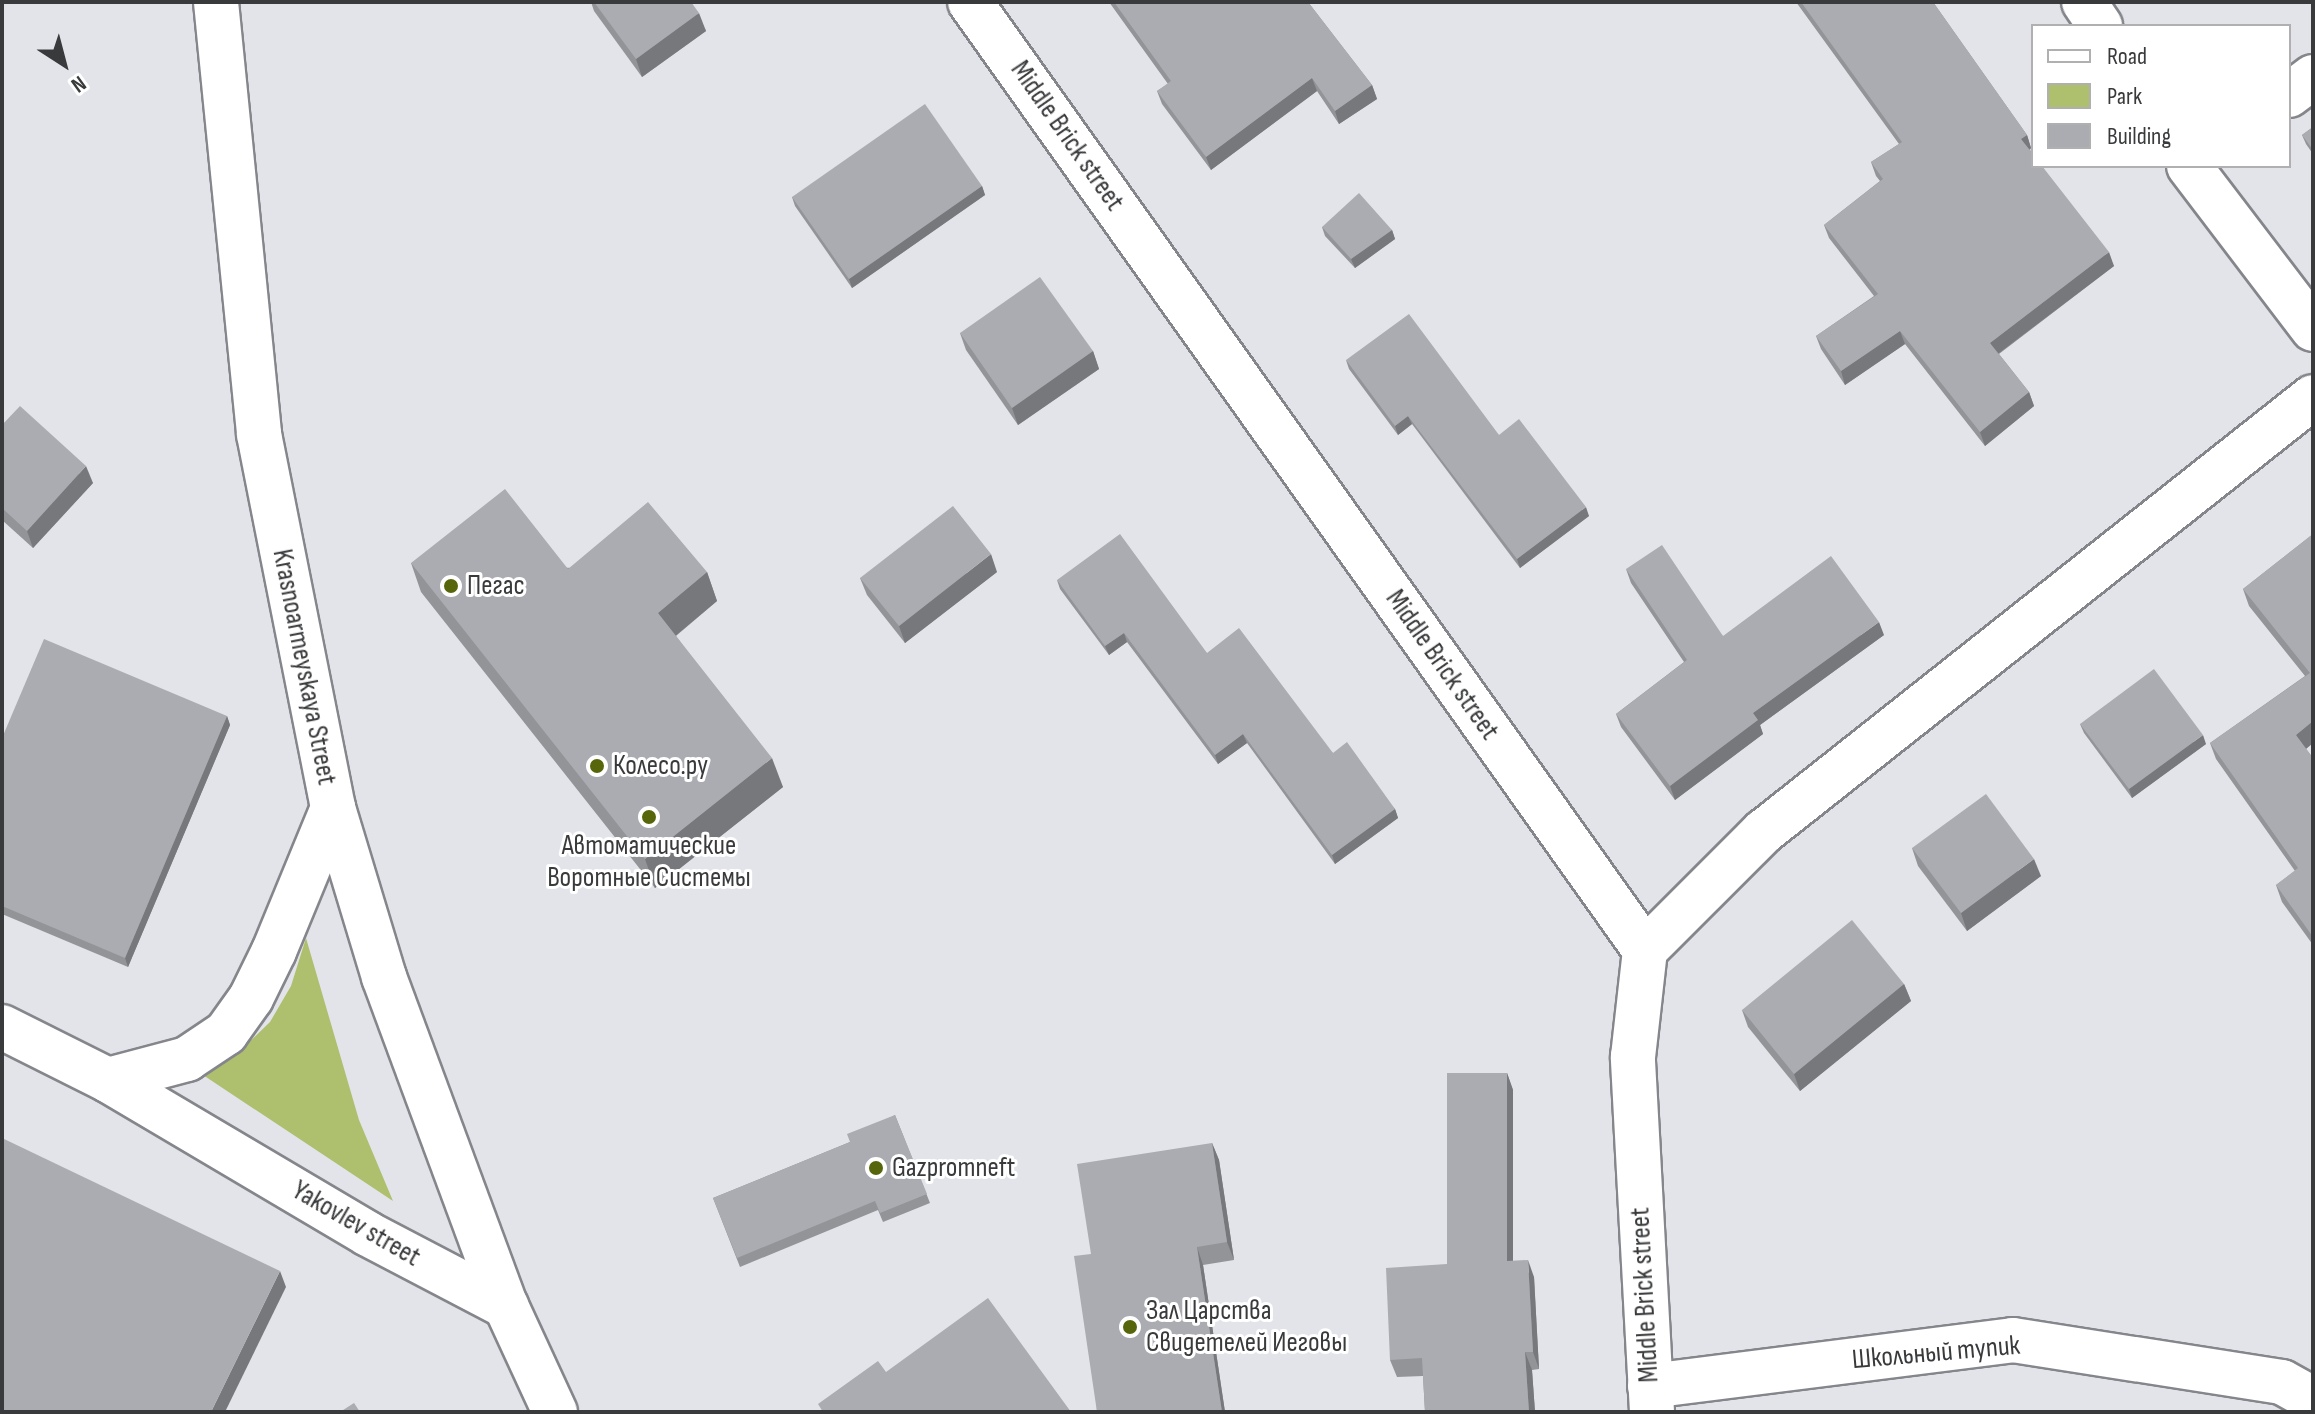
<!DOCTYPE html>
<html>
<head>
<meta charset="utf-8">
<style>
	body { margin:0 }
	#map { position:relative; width:2315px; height:1414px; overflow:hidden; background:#e2e4ea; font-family:"Sofia Sans Condensed",sans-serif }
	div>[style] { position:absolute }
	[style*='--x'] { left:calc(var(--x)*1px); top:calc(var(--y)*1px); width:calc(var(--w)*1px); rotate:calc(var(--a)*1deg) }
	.green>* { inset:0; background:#aebf6e }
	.roads { filter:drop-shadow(2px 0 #84868b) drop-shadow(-2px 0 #84868b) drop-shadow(0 2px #84868b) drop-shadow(0 -2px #84868b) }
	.street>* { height:44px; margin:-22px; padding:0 22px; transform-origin:22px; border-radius:22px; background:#fff }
	.secondary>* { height:44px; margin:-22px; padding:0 22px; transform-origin:22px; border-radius:22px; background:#fff }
	.wall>* { inset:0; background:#929498 }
	.shaded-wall>* { inset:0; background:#77787c }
	.building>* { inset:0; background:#aaacb1 }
	.dots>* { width:22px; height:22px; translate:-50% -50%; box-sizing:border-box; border:4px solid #fff; border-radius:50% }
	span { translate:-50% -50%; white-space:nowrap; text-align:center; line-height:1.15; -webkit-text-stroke:6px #fff; paint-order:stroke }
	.street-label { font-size:28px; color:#393a3c }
	.poi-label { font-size:28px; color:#393a3c }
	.left { translate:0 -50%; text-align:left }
	.frame { position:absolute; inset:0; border:4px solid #393a3c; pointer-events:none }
	.legend { position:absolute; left:2031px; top:24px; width:260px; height:144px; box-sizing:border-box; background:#fff; border:2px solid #b0b0b1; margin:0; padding:10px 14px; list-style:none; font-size:24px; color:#393a3c }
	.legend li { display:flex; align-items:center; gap:16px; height:40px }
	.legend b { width:40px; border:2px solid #b0b0b1 }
	.north { position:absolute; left:24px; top:24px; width:80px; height:80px; -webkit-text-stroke:6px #fff; paint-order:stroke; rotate:144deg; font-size:22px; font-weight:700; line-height:32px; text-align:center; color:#393a3c }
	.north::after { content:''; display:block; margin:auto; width:28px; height:36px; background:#393a3c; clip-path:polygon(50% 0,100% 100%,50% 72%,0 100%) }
</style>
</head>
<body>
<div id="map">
	<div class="green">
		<div style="clip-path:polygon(306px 938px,359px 1120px,393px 1201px,200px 1073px,240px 1051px,270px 1022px,291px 986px)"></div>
	</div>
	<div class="roads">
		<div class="street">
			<div style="--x:970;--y:2;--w:1164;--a:54.55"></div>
			<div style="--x:2289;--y:95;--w:30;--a:-37"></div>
			<div style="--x:2;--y:1027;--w:119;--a:26.6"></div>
			<div style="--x:108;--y:1080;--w:302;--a:30.6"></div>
			<div style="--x:368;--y:1234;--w:156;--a:27.6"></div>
			<div style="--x:108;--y:1080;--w:82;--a:-14.9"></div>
			<div style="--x:187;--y:1059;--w:47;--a:-33.7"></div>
			<div style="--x:226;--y:1033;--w:43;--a:-54.5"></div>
			<div style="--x:251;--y:998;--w:52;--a:-63.9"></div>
			<div style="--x:274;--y:951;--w:155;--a:-67.6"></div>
			<div style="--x:1650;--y:1386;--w:366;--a:-7.2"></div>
			<div style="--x:2013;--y:1340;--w:272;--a:8.9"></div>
			<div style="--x:2282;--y:1382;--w:35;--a:29"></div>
		</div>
		<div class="secondary">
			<div style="--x:216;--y:2;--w:434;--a:84.3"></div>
			<div style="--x:259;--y:434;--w:381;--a:78.8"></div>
			<div style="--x:333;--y:808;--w:177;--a:73.2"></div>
			<div style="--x:384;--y:977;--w:351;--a:69.7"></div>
			<div style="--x:506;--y:1306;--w:117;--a:65.2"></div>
			<div style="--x:2084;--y:2;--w:29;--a:56"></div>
			<div style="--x:2189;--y:166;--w:205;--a:52.7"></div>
			<div style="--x:1652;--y:1412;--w:356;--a:-93.1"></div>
			<div style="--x:1633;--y:1057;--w:108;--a:-83.6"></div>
			<div style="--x:1645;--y:950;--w:167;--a:-45"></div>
			<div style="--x:1763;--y:832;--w:701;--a:-38.34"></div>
		</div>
	</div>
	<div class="wall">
		<div style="clip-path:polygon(591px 2px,691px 2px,706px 31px,642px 77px,594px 11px)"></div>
		<div style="clip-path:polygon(1109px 2px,1308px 2px,1372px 85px,1377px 99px,1339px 124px,1317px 91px,1211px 170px,1162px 104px,1157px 91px,1168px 84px)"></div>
		<div style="clip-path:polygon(1796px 2px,1933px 2px,2027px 135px,2031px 148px,2030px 150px,2114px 266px,1999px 354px,2029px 392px,2034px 406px,1985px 446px,1905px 344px,1845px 385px,1821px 349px,1816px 336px,1874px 296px,1829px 238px,1824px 225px,1880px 181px,1876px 176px,1871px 162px,1899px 144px)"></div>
		<div style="clip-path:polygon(2313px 127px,2313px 154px,2306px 144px,2302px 135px)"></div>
		<div style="clip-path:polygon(982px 186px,985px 195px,852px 288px,795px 206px,792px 197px)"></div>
		<div style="clip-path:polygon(1322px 227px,1392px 230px,1395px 239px,1355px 268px,1325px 236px)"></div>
		<div style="clip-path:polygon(960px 333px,1093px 351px,1099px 369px,1018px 425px,966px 350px)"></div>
		<div style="clip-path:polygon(1346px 360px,1499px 435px,1589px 516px,1520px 568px,1412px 424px,1398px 435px,1349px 369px)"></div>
		<div style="clip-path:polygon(2px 425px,93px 483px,33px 548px,2px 520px)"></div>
		<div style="clip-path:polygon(2313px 534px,2313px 743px,2306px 749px,2313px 758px,2313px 945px,2282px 902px,2276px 885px,2295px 871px,2216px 759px,2210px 743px,2305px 676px,2249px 606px,2243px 589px)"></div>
		<div style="clip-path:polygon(411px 563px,707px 572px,717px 601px,676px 636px,783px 787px,655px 888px,421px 592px)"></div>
		<div style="clip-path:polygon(1626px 569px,1723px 636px,1884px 635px,1760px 725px,1763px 734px,1675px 800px,1621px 727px,1616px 714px,1684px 662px,1631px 583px)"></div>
		<div style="clip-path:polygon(997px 572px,905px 643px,867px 595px,860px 578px)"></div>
		<div style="clip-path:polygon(1057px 580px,1207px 653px,1333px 753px,1395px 809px,1398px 818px,1335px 864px,1247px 743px,1218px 764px,1127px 642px,1109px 655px,1060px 589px)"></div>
		<div style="clip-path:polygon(227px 716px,230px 725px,128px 967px,2px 914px,2px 738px)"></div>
		<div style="clip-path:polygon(2080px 724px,2206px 744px,2132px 798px,2084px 733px)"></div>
		<div style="clip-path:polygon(1912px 848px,2041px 876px,1967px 931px,1918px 866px)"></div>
		<div style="clip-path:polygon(1904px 984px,1911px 1001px,1800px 1091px,1748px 1027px,1742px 1010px)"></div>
		<div style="clip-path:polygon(1507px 1073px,1513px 1090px,1513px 1261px,1534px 1277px,1539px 1369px,1532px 1370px,1535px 1412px,1425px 1412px,1423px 1376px,1397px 1377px,1390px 1360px,1447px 1264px)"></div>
		<div style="clip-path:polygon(895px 1115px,930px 1203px,883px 1222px,878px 1210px,740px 1267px,713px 1198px,850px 1142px)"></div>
		<div style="clip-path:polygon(1212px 1143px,1219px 1160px,1234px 1260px,1203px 1265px,1225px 1412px,1097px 1412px,1091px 1254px)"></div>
	</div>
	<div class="shaded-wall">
		<div style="clip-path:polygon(699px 13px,706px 31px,642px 77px,636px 59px)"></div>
		<div style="clip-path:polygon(1312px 78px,1317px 91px,1211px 170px,1206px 157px)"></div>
		<div style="clip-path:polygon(1372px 85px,1377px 99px,1339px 124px,1335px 111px)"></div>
		<div style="clip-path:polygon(2027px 135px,2031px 148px,2026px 152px,2021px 139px)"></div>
		<div style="clip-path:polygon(982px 186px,985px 195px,852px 288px,849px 279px)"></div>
		<div style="clip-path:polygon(1392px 230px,1395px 239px,1355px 268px,1351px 259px)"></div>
		<div style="clip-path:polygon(2109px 252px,2114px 266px,1995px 356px,1990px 343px)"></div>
		<div style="clip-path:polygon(1900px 331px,1905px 344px,1845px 385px,1841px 371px)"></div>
		<div style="clip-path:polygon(1093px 351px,1099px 369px,1018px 425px,1012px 408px)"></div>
		<div style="clip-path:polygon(2029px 392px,2034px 406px,1985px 446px,1980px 432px)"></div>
		<div style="clip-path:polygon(1408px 416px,1412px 424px,1398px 435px,1395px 426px)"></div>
		<div style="clip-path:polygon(86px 466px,93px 483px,33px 548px,27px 531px)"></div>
		<div style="clip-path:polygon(1586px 507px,1589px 516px,1520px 568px,1517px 559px)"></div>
		<div style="clip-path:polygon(991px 554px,997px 572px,905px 643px,899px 626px)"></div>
		<div style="clip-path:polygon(707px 572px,717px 601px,668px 642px,658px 613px)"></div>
		<div style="clip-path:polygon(1879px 622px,1884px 635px,1760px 725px,1763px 734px,1675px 800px,1670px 786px,1753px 713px)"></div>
		<div style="clip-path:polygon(1124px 633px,1127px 642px,1109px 655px,1105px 646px)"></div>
		<div style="clip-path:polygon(227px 716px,230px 725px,128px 967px,125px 958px)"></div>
		<div style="clip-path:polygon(2313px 721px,2313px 743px,2302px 752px,2296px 735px)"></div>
		<div style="clip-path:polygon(1243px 734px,1247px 743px,1218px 764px,1215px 755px)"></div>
		<div style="clip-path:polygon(2203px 735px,2206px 744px,2132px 798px,2129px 789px)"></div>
		<div style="clip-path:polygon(772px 758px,783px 787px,655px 888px,645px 859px)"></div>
		<div style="clip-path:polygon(1395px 809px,1398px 818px,1335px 864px,1332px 855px)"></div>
		<div style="clip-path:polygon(2034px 859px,2041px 876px,1967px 931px,1961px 913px)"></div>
		<div style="clip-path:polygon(1904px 984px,1911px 1001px,1800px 1091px,1794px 1074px)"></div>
		<div style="clip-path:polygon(1507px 1073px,1513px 1090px,1513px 1278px,1507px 1261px)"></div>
		<div style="clip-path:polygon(1212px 1143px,1219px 1160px,1234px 1260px,1227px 1242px)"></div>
		<div style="clip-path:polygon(1197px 1247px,1203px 1265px,1225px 1412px,1222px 1412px)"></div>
		<div style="clip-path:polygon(1528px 1260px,1534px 1277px,1539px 1369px,1533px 1352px)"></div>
		<div style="clip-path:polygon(280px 1271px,286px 1287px,225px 1412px,211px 1412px)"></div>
		<div style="clip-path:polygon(1525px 1352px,1532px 1370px,1535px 1412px,1529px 1412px)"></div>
	</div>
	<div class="building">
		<div style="clip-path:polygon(594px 2px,691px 2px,699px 13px,636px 59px)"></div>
		<div style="clip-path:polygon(1114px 2px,1308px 2px,1372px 85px,1335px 111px,1312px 78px,1206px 157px,1157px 91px,1171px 81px)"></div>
		<div style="clip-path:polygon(1801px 2px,1933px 2px,2027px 135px,2021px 139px,2033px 154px,2033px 166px,2042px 166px,2109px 252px,1990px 343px,2029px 392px,1980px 432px,1900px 331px,1841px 371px,1816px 336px,1878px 294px,1824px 225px,1883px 179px,1871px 162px,1902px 142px)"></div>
		<div style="clip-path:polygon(925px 104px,982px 186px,849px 279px,792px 197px)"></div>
		<div style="clip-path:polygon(2313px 127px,2313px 150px,2302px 135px)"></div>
		<div style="clip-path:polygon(1359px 193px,1392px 230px,1351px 259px,1322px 227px)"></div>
		<div style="clip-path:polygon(1040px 277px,1093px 351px,1012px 408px,960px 333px)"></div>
		<div style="clip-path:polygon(1409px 314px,1499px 435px,1519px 419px,1586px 507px,1517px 559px,1408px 416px,1395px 426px,1346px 360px)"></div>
		<div style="clip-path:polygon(20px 406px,86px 466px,27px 531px,2px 508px,2px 425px)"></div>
		<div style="clip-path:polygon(505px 489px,568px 569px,648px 502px,707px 572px,658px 613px,772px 758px,645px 859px,411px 563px)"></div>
		<div style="clip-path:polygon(953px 506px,991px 554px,899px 626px,860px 578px)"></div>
		<div style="clip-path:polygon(1120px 534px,1207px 653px,1239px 628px,1333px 753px,1347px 742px,1395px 809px,1332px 855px,1243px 734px,1215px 755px,1124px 633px,1105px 646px,1057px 580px)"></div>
		<div style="clip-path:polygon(2313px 534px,2313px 721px,2296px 735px,2313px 758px,2313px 937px,2276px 885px,2298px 868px,2210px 743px,2310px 673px,2243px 589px)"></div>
		<div style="clip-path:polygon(1662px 545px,1723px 636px,1831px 556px,1879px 622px,1753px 713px,1758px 720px,1670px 786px,1616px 714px,1687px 660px,1626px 569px)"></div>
		<div style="clip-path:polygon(44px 639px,227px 716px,125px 958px,2px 906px,2px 738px)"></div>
		<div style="clip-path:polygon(2154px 669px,2203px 735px,2129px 789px,2080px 724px)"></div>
		<div style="clip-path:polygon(1986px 794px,2034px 859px,1961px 913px,1912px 848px)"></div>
		<div style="clip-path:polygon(1852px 920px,1904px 984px,1794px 1074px,1742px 1010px)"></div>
		<div style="clip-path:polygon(1447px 1073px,1507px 1073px,1507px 1261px,1528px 1260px,1533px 1352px,1525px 1352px,1529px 1412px,1425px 1412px,1422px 1358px,1390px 1360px,1386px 1268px,1447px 1264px)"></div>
		<div style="clip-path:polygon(895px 1115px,927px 1194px,880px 1213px,875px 1201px,737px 1258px,713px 1198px,850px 1142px,847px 1134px)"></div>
		<div style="clip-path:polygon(2px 1138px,280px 1271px,211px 1412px,2px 1412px)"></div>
		<div style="clip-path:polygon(1212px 1143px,1227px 1242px,1197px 1247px,1222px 1412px,1097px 1412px,1074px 1256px,1091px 1254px,1077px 1164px)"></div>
		<div style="clip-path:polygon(988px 1298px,1071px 1412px,823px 1412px,818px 1404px,878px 1361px,886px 1372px)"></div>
		<div style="clip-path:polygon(354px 1403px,360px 1412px,340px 1412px)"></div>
	</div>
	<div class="dots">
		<div style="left:451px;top:586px;background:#58660b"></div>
		<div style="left:597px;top:766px;background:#58660b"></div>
		<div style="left:649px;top:817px;background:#58660b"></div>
		<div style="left:876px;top:1168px;background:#58660b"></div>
		<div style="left:1130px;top:1327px;background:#58660b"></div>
	</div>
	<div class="street-label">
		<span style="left:1067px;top:136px;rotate:55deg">Middle Brick street</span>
		<span style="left:1442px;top:665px;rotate:55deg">Middle Brick street</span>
		<span style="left:304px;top:667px;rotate:79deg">Krasnoarmeyskaya Street</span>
		<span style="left:356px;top:1224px;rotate:30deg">Yakovlev street</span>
		<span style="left:1645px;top:1295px;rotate:-93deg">Middle Brick street</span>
		<span style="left:1936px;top:1353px;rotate:-5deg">Школьный тупик</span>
	</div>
	<div class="poi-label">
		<span class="left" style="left:467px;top:586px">Пегас</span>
		<span class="left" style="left:613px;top:766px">Колесо.ру</span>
		<span style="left:649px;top:862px">Автоматические<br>Воротные Системы</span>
		<span class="left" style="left:892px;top:1168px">Gazpromneft</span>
		<span class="left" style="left:1146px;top:1327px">Зал Царства<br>Свидетелей Иеговы</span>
	</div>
	<div class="frame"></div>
	<ul class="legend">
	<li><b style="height:10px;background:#fff"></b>Road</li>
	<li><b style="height:22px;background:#aebf6e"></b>Park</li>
	<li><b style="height:22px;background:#aaacb1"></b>Building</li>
	</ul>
	<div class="north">N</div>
</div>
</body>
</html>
